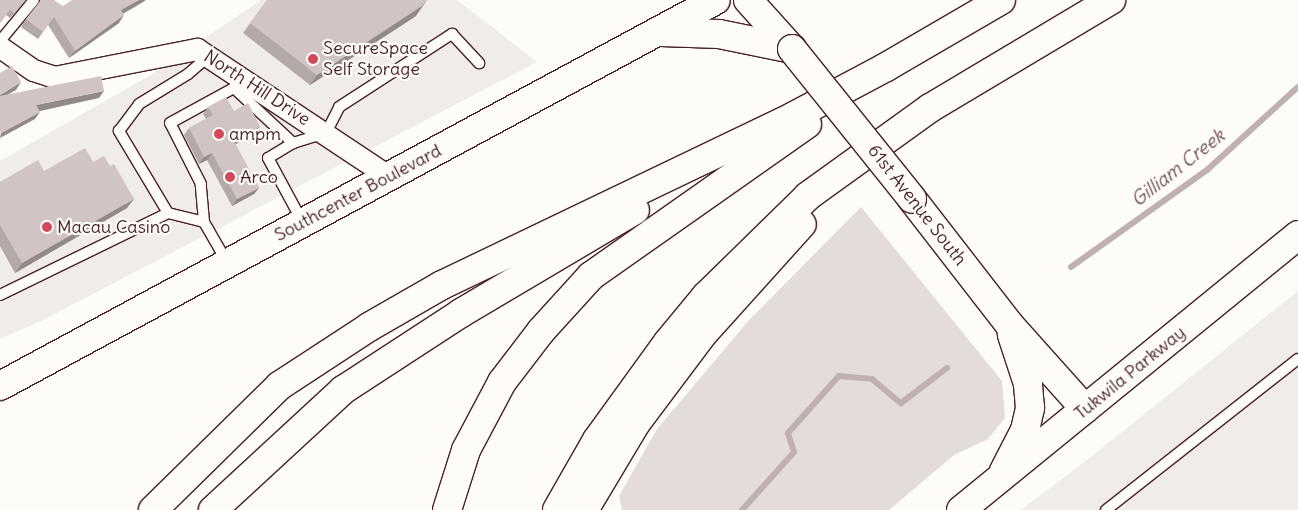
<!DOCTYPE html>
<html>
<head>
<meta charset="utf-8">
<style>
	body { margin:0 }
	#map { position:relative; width:1298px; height:510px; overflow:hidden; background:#fdfcf7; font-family:Delius,sans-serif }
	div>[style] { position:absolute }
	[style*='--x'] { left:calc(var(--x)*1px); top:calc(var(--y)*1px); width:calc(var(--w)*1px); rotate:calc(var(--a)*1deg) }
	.built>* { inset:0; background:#f0ece8 }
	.green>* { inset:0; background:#e3dcda }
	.stream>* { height:6px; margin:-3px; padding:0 3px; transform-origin:3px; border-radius:3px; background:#c0b1b1 }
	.roads { filter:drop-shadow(1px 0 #4a1f2b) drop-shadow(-1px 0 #4a1f2b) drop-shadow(0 1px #4a1f2b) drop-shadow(0 -1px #4a1f2b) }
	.service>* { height:10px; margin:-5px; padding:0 5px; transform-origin:5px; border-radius:5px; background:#fdfcf7 }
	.minor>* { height:21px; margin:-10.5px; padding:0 10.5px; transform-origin:10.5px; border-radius:10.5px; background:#fdfcf7 }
	.secondary>* { height:28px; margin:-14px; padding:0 14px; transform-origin:14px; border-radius:14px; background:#fdfcf7 }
	.motorway>* { height:28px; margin:-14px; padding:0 14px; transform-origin:14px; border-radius:14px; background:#fdfcf7 }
	.bridges { filter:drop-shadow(1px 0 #4a1f2b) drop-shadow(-1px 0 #4a1f2b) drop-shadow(0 1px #4a1f2b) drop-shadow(0 -1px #4a1f2b) }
	.secondary-bridge>* { height:28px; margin:-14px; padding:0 14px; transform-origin:14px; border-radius:14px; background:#fdfcf7 }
	.wall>* { inset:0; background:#b3a9a9 }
	.shaded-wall>* { inset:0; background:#928a89 }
	.building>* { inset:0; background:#d0c5c4 }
	.dots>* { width:14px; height:14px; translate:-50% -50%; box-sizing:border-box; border:2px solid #fdfcf7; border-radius:50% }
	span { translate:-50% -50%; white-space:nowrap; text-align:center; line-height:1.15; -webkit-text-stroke:4.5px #fdfcf7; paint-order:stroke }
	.poi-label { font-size:18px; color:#4a1f2b }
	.left { translate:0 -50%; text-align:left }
	.street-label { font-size:18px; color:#4a1f2b }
	.water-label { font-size:19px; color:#73525a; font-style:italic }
</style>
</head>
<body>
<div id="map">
	<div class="built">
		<div style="clip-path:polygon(261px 0,457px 0,537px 62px,45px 319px,0 339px,0 161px,149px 76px)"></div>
		<div style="clip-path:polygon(1298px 291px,1298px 510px,1021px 510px,1092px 456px)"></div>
	</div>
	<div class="green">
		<div style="clip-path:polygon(861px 207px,1002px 381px,1005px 418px,988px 439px,954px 455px,889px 510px,622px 510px,619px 496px,657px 429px,750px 319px)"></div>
	</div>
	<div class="stream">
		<div style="--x:1071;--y:267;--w:167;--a:-35.5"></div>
		<div style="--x:1207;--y:170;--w:123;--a:-42.4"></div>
		<div style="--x:742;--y:510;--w:78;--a:-48.1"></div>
		<div style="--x:794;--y:452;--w:20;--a:-108"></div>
		<div style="--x:788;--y:433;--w:76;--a:-48.2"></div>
		<div style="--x:839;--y:376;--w:33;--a:5"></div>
		<div style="--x:872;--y:379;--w:38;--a:40"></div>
		<div style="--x:901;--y:403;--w:58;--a:-37.3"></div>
	</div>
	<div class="roads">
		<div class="service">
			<div style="--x:0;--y:41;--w:53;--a:-50.3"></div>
			<div style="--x:293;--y:143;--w:29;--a:149"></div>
			<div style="--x:268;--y:158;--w:72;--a:61.6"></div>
			<div style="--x:168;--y:213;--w:37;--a:14"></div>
			<div style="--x:204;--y:222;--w:46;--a:60.1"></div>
			<div style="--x:204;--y:222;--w:38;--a:-95"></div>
			<div style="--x:201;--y:184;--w:68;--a:-116.9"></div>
			<div style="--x:170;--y:123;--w:73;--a:-28.7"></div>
			<div style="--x:234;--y:88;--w:81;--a:43"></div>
			<div style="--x:293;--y:143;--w:34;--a:-17"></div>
			<div style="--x:326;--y:133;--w:29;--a:-63"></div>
			<div style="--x:339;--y:107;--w:135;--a:-32.9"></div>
			<div style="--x:452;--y:34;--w:40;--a:47"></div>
			<div style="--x:0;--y:295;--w:187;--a:-26"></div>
			<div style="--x:168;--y:213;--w:96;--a:-120.9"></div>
			<div style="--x:119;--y:131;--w:34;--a:-53"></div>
			<div style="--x:139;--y:104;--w:57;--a:-31.5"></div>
			<div style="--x:188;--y:74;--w:28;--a:-41"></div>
			<div style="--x:1106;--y:510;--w:244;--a:-38.2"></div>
		</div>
		<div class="minor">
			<div style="--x:0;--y:47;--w:40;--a:34.9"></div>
			<div style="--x:33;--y:70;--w:22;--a:18"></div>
			<div style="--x:54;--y:77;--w:146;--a:-11.1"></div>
			<div style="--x:197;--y:49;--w:232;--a:33.6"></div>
		</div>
		<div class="secondary">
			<div style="--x:748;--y:0;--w:66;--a:48.1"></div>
			<div style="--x:661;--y:32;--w:58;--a:2"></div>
			<div style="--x:719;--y:34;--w:75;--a:11.6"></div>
			<div style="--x:912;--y:199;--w:158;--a:52.2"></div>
			<div style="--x:1009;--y:324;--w:114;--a:48.2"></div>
			<div style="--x:0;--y:386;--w:813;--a:-28.33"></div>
			<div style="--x:1004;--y:471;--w:46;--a:-62.9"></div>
			<div style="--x:1025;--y:430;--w:23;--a:-77"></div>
			<div style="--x:1030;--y:408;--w:24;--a:-95"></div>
			<div style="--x:1028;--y:384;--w:52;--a:-108.1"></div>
			<div style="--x:961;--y:510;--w:435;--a:-39.2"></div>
		</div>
		<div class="motorway">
			<div style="--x:153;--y:510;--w:177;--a:-44.5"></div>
			<div style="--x:279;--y:386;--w:108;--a:-33.2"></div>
			<div style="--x:369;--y:327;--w:84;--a:-29.9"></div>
			<div style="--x:442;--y:285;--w:390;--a:-25.6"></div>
			<div style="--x:794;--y:116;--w:104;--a:-28"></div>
			<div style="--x:886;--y:67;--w:133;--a:-30.2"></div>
			<div style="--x:213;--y:510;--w:177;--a:-42.7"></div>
			<div style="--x:343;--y:390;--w:141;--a:-33.1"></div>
			<div style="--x:461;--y:313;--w:202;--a:-30.6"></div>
			<div style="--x:447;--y:510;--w:63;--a:-72.4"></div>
			<div style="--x:466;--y:450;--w:77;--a:-62.1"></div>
			<div style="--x:502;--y:382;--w:64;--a:-52.6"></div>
			<div style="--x:541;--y:331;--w:74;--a:-47.7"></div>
			<div style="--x:591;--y:276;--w:264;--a:-35.1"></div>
			<div style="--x:557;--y:510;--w:81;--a:-60.3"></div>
			<div style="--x:597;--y:440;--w:121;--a:-54.1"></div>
			<div style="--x:668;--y:342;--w:60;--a:-50.4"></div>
			<div style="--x:706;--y:296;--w:143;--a:-44.4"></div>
			<div style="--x:808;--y:196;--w:150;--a:-35.8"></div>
			<div style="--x:930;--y:108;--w:211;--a:-30.8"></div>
			<div style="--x:584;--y:510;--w:101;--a:-59.1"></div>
			<div style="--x:636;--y:423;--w:110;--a:-53.1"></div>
			<div style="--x:702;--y:335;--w:149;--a:-48"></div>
		</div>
	</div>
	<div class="bridges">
		<div class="secondary-bridge">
			<div style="--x:792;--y:49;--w:192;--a:51.3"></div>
		</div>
	</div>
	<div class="wall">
		<div style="clip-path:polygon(0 0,26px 0,10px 18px,6px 15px,0 23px)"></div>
		<div style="clip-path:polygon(267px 0,416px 16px,310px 85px,243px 33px)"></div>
		<div style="clip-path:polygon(145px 1px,123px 14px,119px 23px,69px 58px,48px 25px,38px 39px,21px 27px,26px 19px,63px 6px)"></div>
		<div style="clip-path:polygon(208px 107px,234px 111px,255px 133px,235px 144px,259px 188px,254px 194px,232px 206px,207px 160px,199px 164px,184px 135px,189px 128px,206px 119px,203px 114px)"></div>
		<div style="clip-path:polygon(93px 162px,127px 208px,15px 273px,0 246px,0 182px,44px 171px)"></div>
	</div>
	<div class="shaded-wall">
		<div style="clip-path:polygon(139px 0,146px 0,115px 18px,121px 10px)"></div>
		<div style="clip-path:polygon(427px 0,416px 16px,310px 85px,317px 75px)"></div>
		<div style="clip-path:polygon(124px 15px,119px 23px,69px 58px,75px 51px)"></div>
		<div style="clip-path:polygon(21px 82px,16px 90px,0 99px,0 95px)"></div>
		<div style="clip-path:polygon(104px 91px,99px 98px,31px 113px,36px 105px)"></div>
		<div style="clip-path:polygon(40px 112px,35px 119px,0 138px,1px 133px)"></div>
		<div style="clip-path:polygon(260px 126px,255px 133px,229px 148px,234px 141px)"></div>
		<div style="clip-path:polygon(212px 153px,207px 160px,199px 164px,204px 157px)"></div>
		<div style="clip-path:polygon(259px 188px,254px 194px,232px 206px,237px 199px)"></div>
		<div style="clip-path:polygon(134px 199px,127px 208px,15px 273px,22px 263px)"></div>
	</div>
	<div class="building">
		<div style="clip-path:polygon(0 0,25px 0,14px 13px,10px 10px,0 22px)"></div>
		<div style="clip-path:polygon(41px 0,54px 0,63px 6px,72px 0,139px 0,121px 10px,124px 15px,75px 51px,54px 17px,43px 32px,26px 19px)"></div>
		<div style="clip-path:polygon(267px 0,427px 0,422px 6px,317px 75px,250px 23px)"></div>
		<div style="clip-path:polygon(12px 66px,21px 82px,0 95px,0 73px)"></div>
		<div style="clip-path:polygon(101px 76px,104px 91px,36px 105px,40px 112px,1px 133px,0 132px,0 96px)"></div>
		<div style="clip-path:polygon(226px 97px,234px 111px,248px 103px,260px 126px,234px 141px,259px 188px,237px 199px,212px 153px,204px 157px,189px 128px,213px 115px,208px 107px)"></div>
		<div style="clip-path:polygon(85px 148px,93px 162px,104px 156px,110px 166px,114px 164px,134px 199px,22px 263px,0 225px,0 182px,38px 160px,44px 171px)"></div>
	</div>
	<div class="dots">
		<div style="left:313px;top:59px;background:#d1495b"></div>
		<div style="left:219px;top:134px;background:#d1495b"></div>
		<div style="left:230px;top:177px;background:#d1495b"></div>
		<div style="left:47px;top:227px;background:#d1495b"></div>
	</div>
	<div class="poi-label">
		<span class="left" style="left:323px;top:59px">SecureSpace<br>Self Storage</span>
		<span class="left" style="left:229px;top:134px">ampm</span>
		<span class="left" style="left:240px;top:177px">Arco</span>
		<span class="left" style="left:57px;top:227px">Macau Casino</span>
	</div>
	<div class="street-label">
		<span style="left:257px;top:88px;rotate:33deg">North Hill Drive</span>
		<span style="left:358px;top:193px;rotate:-28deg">Southcenter Boulevard</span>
		<span style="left:917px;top:205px;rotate:52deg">61st Avenue South</span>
		<span style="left:1130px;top:373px;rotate:-39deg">Tukwila Parkway</span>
	</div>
	<div class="water-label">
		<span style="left:1178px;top:168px;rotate:-38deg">Gilliam Creek</span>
	</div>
</div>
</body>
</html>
